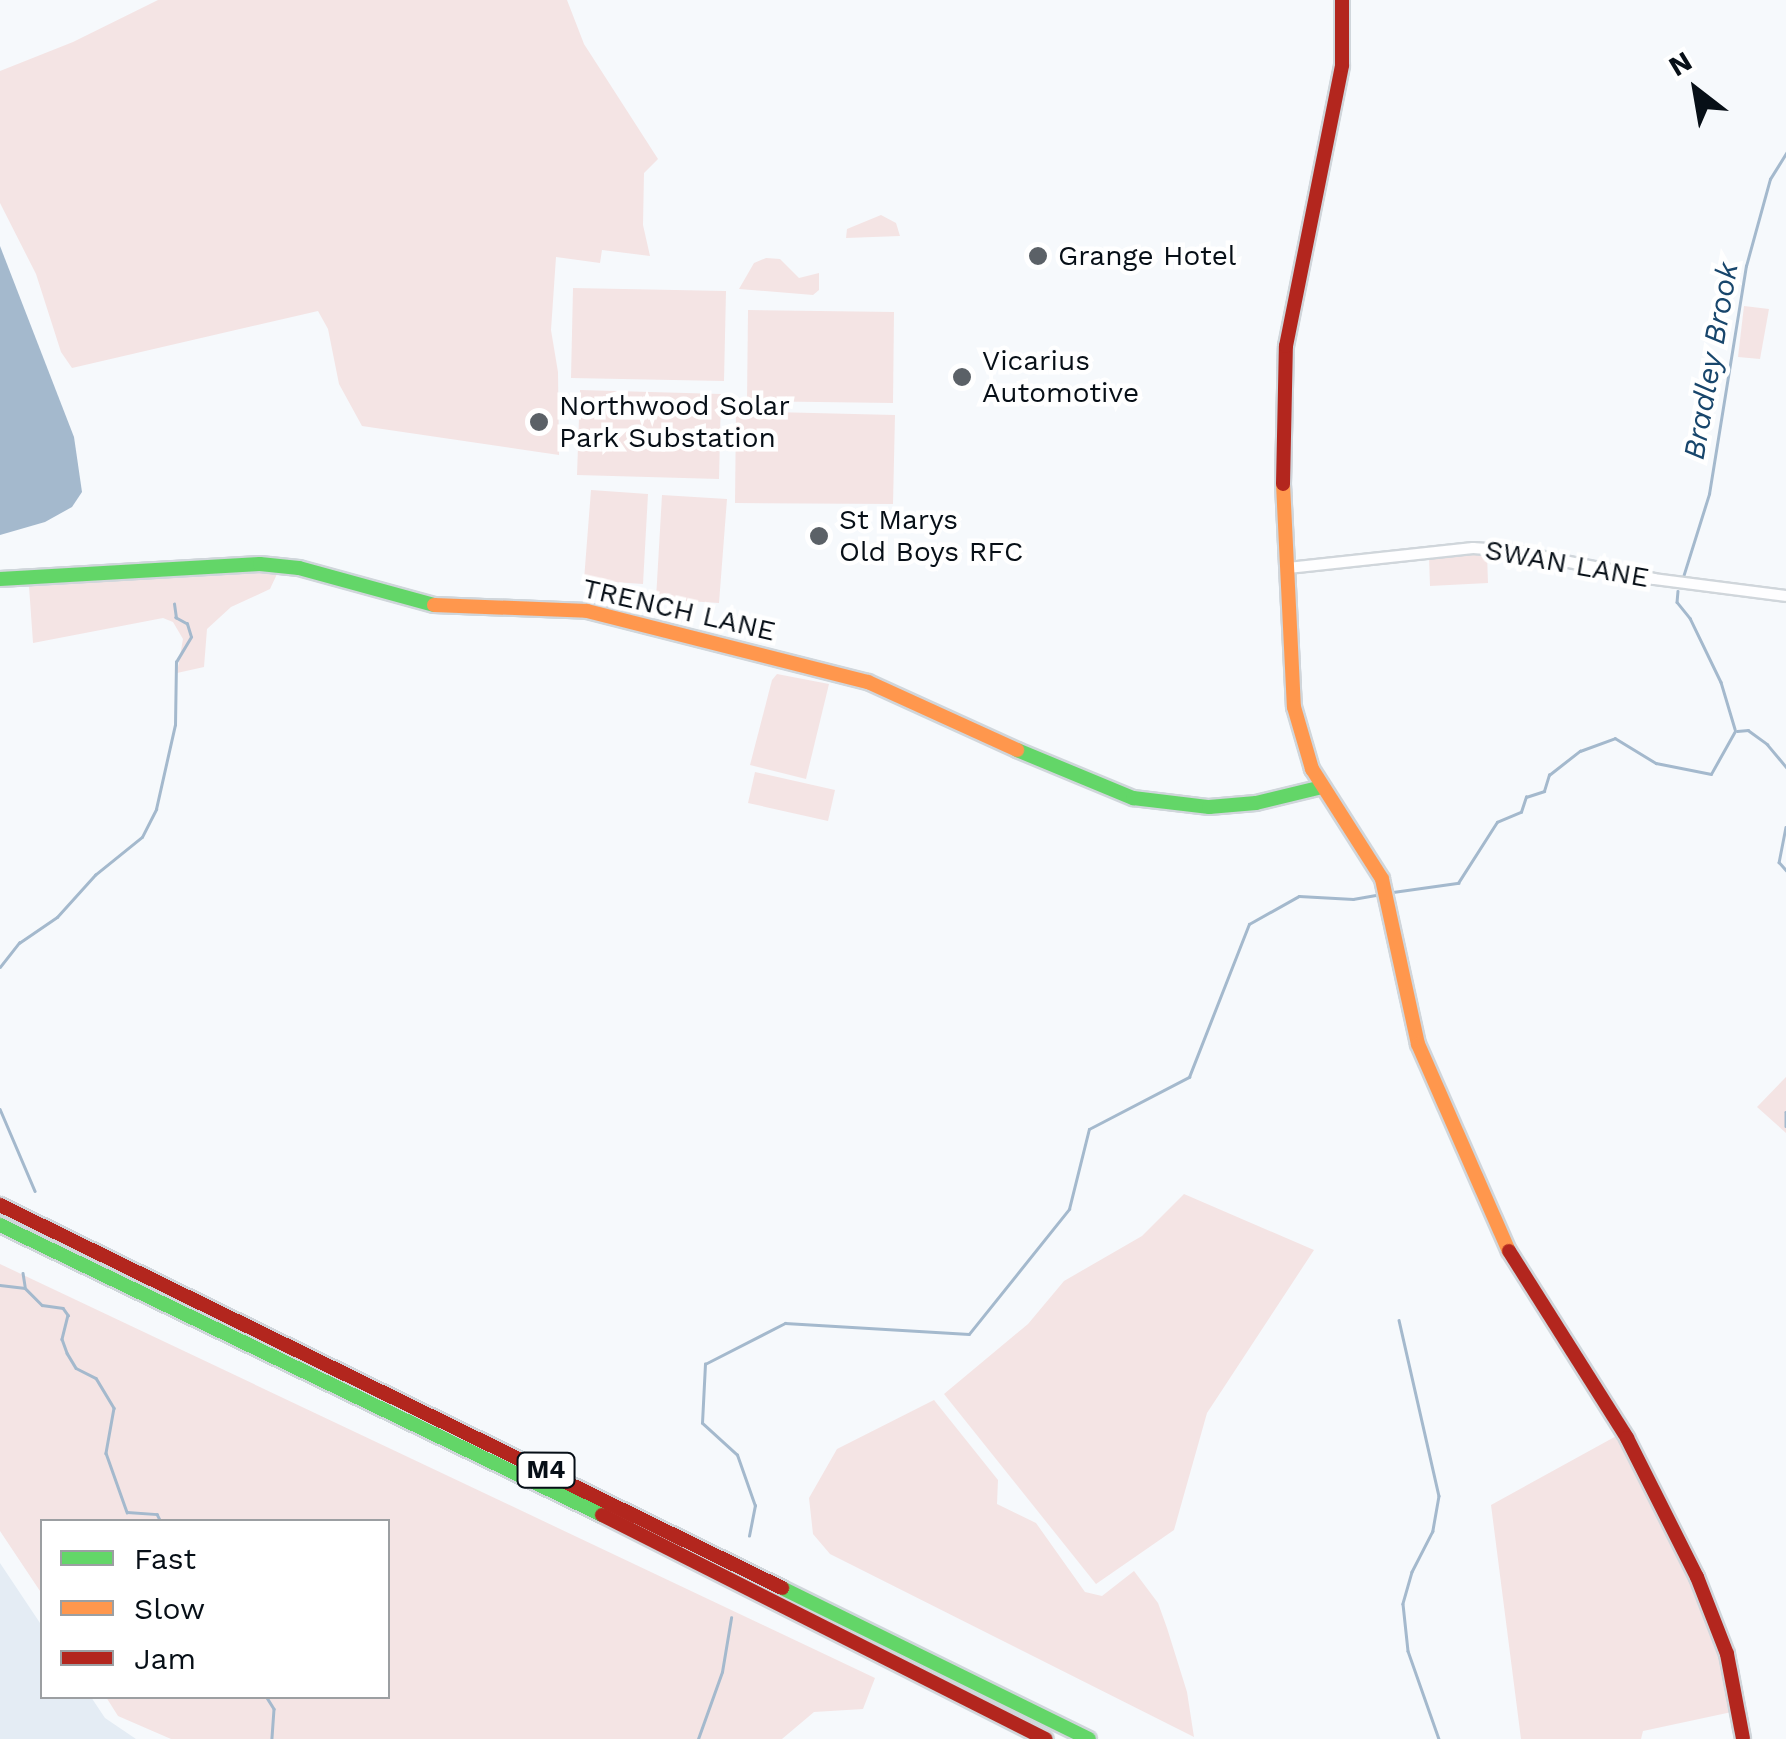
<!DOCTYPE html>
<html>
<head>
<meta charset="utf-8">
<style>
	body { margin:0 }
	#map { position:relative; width:1786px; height:1739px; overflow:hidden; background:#f6f9fc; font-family:"Work Sans",sans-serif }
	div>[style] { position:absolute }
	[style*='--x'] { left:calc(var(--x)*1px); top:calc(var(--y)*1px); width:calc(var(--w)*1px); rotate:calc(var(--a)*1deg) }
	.built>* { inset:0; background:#e4ecf4 }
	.green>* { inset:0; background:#f4e4e4 }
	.water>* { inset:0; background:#a4b9cd }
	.stream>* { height:2.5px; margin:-1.25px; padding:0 1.25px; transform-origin:1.25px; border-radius:1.25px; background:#a4b9cd }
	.roads { filter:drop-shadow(2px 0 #d0d6db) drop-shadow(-2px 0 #d0d6db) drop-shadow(0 2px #d0d6db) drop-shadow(0 -2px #d0d6db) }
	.street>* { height:10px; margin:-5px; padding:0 5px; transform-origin:5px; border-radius:5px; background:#fefeff }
	.fast>* { height:14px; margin:-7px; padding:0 7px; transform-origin:7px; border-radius:7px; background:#63d668 }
	.slow>* { height:14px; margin:-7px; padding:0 7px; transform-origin:7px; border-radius:7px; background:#ff974d }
	.jam>* { height:14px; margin:-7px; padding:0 7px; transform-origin:7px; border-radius:7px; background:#b3261e }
	.dots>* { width:28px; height:28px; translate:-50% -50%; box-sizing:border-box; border:5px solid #fff; border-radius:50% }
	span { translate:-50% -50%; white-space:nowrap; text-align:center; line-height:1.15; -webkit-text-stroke:9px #fff; paint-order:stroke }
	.shield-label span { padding:2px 8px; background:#fff; border:2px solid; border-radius:8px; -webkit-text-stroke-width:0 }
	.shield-label { font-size:25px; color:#070f17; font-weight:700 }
	.poi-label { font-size:28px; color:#070f17 }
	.left { translate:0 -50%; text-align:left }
	.street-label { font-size:28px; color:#070f17 }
	.water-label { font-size:30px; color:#18466c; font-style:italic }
	.legend { position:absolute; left:40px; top:1519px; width:350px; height:180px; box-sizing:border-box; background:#fff; border:2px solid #9c9fa2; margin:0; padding:12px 18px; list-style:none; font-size:30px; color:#070f17 }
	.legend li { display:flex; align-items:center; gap:20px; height:50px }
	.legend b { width:50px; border:2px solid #9c9fa2 }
	.north { position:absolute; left:1646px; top:40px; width:100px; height:100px; -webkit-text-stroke:8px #fff; paint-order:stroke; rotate:329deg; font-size:28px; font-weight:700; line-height:40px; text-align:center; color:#070f17 }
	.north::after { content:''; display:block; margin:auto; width:35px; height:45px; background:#070f17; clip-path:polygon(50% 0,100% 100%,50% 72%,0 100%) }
</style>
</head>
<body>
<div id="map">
	<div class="built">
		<div style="clip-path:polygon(0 1563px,42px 1626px,42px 1696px,91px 1697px,105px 1718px,136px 1739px,0 1739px)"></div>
	</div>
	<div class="green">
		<div style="clip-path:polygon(158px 0,567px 0,584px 44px,658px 159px,644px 173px,643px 225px,650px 256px,602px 250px,600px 263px,556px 257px,551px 330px,558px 372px,559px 455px,362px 426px,339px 384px,328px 329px,318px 311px,72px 368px,61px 352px,36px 274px,0 203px,0 71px,73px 42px)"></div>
		<div style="clip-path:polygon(881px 215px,896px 223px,900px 236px,846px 238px,847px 229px)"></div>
		<div style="clip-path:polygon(766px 258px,780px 259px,799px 278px,819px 273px,819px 290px,813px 295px,739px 289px,754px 263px)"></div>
		<div style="clip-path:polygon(573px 288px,726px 291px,724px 381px,571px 378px)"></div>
		<div style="clip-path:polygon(1744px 306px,1769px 309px,1760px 359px,1738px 357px)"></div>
		<div style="clip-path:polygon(748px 310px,894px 312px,893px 403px,747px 401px)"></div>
		<div style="clip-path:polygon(580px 390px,721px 394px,719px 479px,577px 475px)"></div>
		<div style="clip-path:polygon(736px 411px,895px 415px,893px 504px,735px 503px)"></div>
		<div style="clip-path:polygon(591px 490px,648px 494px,643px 584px,584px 580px)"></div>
		<div style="clip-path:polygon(662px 495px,727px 499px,719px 603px,656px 599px)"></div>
		<div style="clip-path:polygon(1487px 554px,1488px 583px,1430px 586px,1429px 557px)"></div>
		<div style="clip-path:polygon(251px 572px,277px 574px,270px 589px,231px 607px,207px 629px,204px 667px,177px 673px,183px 639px,173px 622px,163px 618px,33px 643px,29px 586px)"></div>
		<div style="clip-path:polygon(777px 674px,829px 684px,806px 779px,750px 765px,772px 680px)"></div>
		<div style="clip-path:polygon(755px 772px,835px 790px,828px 821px,748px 803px)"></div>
		<div style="clip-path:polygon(1786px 1077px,1786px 1133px,1757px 1107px)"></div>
		<div style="clip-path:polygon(1184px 1194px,1314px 1250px,1207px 1413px,1174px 1530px,1096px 1584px,944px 1394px,1028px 1324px,1064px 1281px,1142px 1236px)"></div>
		<div style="clip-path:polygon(0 1264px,875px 1678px,863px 1709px,814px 1712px,782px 1739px,171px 1739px,118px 1716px,106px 1697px,388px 1696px,388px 1522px,42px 1522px,42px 1594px,0 1531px)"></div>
		<div style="clip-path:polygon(934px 1400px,998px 1480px,997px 1504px,1036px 1523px,1085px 1592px,1102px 1596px,1134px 1571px,1158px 1603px,1167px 1628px,1187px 1692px,1194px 1737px,830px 1554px,813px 1534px,809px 1498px,837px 1449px)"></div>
		<div style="clip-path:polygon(1620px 1434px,1659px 1496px,1741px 1710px,1643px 1731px,1641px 1739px,1521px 1739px,1491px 1505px)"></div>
	</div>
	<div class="water">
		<div style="clip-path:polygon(0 246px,74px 437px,82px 492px,72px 507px,45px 522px,0 535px)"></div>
	</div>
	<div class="stream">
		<div style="--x:1683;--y:577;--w:87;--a:-72.6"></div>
		<div style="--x:1709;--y:494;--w:231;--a:-80.8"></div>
		<div style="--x:1746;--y:266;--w:90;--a:-74.6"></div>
		<div style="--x:1770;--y:179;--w:31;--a:-58"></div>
		<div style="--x:1678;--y:591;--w:11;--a:95"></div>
		<div style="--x:1677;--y:602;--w:21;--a:51"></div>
		<div style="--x:1690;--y:618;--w:71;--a:64.2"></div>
		<div style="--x:1721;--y:682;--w:49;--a:73.4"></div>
		<div style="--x:1737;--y:731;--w:11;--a:-5"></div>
		<div style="--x:1748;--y:730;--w:24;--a:36"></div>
		<div style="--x:1767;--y:744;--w:30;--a:50"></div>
		<div style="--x:1786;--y:827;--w:36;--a:101"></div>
		<div style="--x:1779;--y:862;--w:11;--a:49"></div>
		<div style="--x:1393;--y:892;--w:66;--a:-7.9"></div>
		<div style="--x:1458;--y:883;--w:72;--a:-57.4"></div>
		<div style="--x:1497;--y:822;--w:26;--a:-23"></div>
		<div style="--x:1521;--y:812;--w:16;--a:-72"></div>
		<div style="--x:1526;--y:797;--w:19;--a:-18"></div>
		<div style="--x:1544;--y:791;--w:17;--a:-73"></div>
		<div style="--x:1549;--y:775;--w:39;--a:-38"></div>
		<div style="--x:1580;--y:751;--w:37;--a:-20"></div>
		<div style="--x:1615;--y:738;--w:48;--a:31.4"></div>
		<div style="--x:1656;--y:763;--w:56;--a:11.3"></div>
		<div style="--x:1711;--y:774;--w:49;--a:-60.8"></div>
		<div style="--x:0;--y:967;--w:31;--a:-52"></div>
		<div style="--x:19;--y:943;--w:46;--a:-34.4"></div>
		<div style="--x:57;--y:917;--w:57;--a:-47.9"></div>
		<div style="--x:95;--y:875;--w:60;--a:-39"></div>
		<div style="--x:142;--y:837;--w:31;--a:-63"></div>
		<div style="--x:156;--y:809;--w:86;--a:-77.3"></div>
		<div style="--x:175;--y:725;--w:63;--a:-89.1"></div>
		<div style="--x:176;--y:662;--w:29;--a:-59"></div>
		<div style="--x:191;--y:637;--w:14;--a:-107"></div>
		<div style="--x:187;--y:624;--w:13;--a:-151"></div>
		<div style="--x:176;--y:618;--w:14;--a:-98"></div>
		<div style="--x:0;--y:1109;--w:89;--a:66.9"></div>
		<div style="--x:1786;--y:1112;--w:14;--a:90"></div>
		<div style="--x:23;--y:1273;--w:13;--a:81"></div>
		<div style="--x:0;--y:1285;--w:25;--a:7"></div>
		<div style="--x:25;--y:1288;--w:24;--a:45"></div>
		<div style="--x:42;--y:1305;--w:21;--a:8"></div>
		<div style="--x:63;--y:1308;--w:9;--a:54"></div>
		<div style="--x:68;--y:1315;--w:25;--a:104"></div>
		<div style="--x:62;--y:1339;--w:15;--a:70"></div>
		<div style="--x:67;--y:1353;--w:17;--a:59"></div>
		<div style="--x:76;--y:1368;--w:22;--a:27"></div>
		<div style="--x:96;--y:1378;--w:35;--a:59"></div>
		<div style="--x:114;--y:1408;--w:46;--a:100.1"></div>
		<div style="--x:106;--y:1453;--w:63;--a:70.4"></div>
		<div style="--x:127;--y:1512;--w:30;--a:4"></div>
		<div style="--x:157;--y:1514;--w:9;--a:63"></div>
		<div style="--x:1399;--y:1320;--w:180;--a:77.2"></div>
		<div style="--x:1439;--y:1496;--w:36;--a:100"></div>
		<div style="--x:1433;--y:1531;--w:46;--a:117.1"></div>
		<div style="--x:1412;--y:1572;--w:33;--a:106"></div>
		<div style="--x:1403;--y:1604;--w:47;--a:83.9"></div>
		<div style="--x:1408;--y:1651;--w:93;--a:70.6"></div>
		<div style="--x:749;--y:1536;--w:31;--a:-79"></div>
		<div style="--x:755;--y:1506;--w:54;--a:-109.4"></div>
		<div style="--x:737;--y:1455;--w:47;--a:-137.6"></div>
		<div style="--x:702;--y:1423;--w:59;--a:-87.1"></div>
		<div style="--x:705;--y:1364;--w:90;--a:-27.1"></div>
		<div style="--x:785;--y:1323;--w:184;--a:3.4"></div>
		<div style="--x:969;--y:1334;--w:160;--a:-51.3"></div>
		<div style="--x:1069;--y:1209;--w:82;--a:-76"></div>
		<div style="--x:1089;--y:1129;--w:113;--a:-27.5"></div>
		<div style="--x:1189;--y:1077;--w:164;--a:-68.6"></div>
		<div style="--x:1249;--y:924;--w:57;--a:-29.2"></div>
		<div style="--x:1299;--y:896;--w:54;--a:3.2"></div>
		<div style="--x:1353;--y:899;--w:27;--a:-10"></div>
		<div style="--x:266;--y:1696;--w:15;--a:58"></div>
		<div style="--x:274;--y:1709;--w:30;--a:94"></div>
		<div style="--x:698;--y:1739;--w:71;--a:-70.3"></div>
		<div style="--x:722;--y:1672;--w:55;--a:-80.5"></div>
	</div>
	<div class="roads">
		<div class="street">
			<div style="--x:1288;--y:568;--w:186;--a:-6.2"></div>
			<div style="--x:1473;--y:548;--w:41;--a:4.2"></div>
			<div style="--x:1514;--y:551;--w:143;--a:11.3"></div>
			<div style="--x:1654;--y:579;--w:133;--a:7.3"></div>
		</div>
		<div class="fast">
			<div style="--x:0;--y:579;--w:260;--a:-3.3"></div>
			<div style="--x:260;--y:564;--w:39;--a:6"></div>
			<div style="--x:299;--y:568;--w:140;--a:15.3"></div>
			<div style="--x:1017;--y:750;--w:126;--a:22.5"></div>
			<div style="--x:1133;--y:798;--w:77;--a:6.8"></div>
			<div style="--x:1209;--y:807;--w:47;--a:-4.9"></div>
			<div style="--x:1256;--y:803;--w:68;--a:-13.6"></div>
			<div style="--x:0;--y:1225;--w:668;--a:25.72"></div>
			<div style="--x:782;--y:1588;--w:342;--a:26.2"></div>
		</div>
		<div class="slow">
			<div style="--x:1283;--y:484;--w:223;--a:87.2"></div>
			<div style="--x:1294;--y:707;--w:65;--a:73.8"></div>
			<div style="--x:1312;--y:769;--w:130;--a:57.5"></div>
			<div style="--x:1382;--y:879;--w:169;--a:77.7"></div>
			<div style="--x:1418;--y:1044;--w:226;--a:66.3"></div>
			<div style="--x:434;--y:605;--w:153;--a:2.2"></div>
			<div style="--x:587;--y:611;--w:290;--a:14.2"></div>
			<div style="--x:868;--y:682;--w:164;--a:24.5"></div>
		</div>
		<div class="jam">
			<div style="--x:1283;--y:484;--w:138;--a:-88.8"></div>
			<div style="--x:1286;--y:346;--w:287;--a:-78.7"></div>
			<div style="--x:1342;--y:65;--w:65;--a:-90"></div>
			<div style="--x:0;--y:1205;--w:871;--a:26.09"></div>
			<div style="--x:1509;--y:1251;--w:221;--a:57.7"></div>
			<div style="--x:1627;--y:1438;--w:156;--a:63.3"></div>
			<div style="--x:1697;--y:1577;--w:83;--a:68.7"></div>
			<div style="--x:1727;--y:1654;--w:86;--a:79.3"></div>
			<div style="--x:602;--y:1515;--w:497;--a:26.8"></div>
		</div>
	</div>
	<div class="dots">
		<div style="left:1038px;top:256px;background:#5b6167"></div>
		<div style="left:962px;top:377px;background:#5b6167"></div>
		<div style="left:539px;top:422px;background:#5b6167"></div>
		<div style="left:819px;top:536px;background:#5b6167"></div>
	</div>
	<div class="shield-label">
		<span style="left:546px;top:1470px">M4</span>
	</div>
	<div class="poi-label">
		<span class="left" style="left:1058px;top:256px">Grange Hotel</span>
		<span class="left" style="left:982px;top:377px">Vicarius<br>Automotive</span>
		<span class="left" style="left:559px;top:422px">Northwood Solar<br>Park Substation</span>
		<span class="left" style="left:839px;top:536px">St Marys<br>Old Boys RFC</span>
	</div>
	<div class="street-label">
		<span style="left:1567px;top:564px;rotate:10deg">SWAN LANE</span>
		<span style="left:679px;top:610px;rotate:13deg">TRENCH LANE</span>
	</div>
	<div class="water-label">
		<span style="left:1711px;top:361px;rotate:-80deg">Bradley Brook</span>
	</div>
	<ul class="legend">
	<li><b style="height:12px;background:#63d668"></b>Fast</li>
	<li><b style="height:12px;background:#ff974d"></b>Slow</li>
	<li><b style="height:12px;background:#b3261e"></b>Jam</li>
	</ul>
	<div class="north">N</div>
</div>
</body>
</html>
